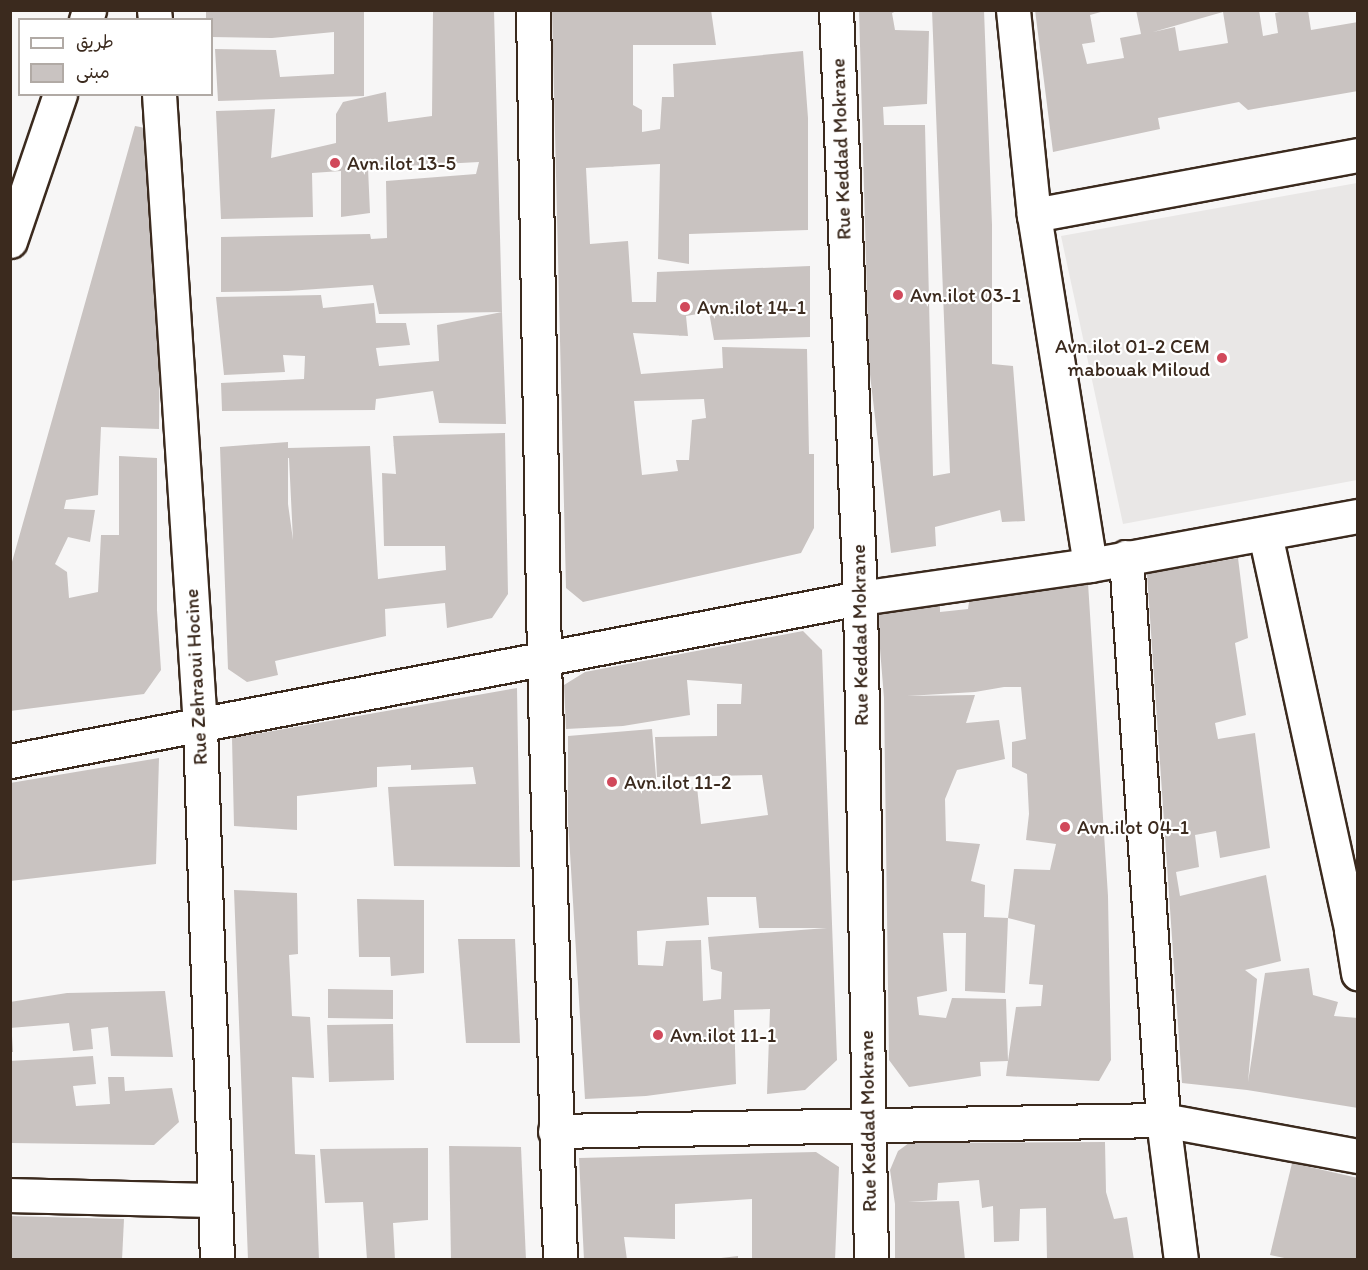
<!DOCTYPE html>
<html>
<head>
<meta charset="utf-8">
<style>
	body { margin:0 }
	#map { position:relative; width:1368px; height:1270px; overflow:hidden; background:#f7f6f6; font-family:Itim,"Playpen Sans Arabic",sans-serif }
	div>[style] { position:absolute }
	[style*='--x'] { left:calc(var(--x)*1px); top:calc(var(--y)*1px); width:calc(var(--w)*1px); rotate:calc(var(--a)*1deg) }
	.built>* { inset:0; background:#e9e7e6 }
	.building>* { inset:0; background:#c9c3c1 }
	.roads { filter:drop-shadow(2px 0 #3b2a1e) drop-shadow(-2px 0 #3b2a1e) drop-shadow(0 2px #3b2a1e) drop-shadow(0 -2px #3b2a1e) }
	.street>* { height:33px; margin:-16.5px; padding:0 16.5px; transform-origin:16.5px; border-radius:16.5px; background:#fff }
	.secondary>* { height:33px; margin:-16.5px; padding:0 16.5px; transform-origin:16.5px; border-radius:16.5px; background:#fff }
	.primary>* { height:33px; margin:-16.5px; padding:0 16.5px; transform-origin:16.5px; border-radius:16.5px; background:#fff }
	.dots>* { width:16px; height:16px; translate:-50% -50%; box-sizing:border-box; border:3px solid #fff; border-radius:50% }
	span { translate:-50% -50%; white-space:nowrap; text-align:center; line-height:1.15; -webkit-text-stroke:4.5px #fff; paint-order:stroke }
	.street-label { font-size:20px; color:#3b2a1e }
	.poi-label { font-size:20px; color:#3b2a1e }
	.left { translate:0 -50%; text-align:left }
	.right { translate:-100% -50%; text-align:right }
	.frame { position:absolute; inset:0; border:12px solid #3b2a1e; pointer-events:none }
	.legend { position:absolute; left:18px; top:18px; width:195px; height:78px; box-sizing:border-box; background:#fff; border:2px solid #b1aaa5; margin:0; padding:8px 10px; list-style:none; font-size:18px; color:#3b2a1e }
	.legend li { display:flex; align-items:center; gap:12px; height:30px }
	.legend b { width:30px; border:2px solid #b1aaa5 }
</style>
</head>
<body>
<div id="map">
	<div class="built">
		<div style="clip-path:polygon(1357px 183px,1357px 480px,1123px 524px,1061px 236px)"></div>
	</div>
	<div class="building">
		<div style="clip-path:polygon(206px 10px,364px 10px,364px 96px,218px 101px,215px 49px,276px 50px,280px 77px,334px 74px,334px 32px,272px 38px,212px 37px,212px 20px,206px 20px)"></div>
		<div style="clip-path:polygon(433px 10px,494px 10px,502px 312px,379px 314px,373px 285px,288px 291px,221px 292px,221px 237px,370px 234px,371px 239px,387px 238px,386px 181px,476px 174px,479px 162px,368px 168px,370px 213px,341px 217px,341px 171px,312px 173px,313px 217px,221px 219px,216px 111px,275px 109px,271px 158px,336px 143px,336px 114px,343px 102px,386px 92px,388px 122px,432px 116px)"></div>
		<div style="clip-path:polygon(evenodd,552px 10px,711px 10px,716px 45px,633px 45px,633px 105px,642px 110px,642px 132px,660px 129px,662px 97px,674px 97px,673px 64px,803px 51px,808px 118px,808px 230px,689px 234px,689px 264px,658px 259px,660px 164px,586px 168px,590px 244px,628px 241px,632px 302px,656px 302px,657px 272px,810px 266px,810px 337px,714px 340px,709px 312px,686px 316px,688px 336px,633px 333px,641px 374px,723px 368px,722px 347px,807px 349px,809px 454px,814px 454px,814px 528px,801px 553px,583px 602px,566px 588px,552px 10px,704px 399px,706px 418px,692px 420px,689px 460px,676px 460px,678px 471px,642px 475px,634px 401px,704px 399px)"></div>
		<div style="clip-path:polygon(859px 10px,899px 10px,892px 13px,895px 30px,929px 31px,927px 104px,883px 107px,884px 125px,925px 125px,933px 476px,950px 473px,932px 10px,984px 10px,992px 225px,992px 364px,1013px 366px,1025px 521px,1002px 522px,1000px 510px,935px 527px,936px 546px,891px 553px,869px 366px)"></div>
		<div style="clip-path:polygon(evenodd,1035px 10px,1108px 10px,1090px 15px,1095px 42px,1082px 44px,1087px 64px,1124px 58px,1120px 38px,1141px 34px,1136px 10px,1259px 10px,1263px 36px,1278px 33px,1275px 13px,1289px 10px,1308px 10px,1311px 30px,1358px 22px,1358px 91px,1248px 110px,1239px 102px,1158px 118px,1160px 129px,1053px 152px,1035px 10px,1223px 12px,1228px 43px,1179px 51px,1175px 27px,1153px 32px,1223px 12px)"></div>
		<div style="clip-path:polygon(135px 126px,161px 131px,159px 429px,101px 427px,98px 495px,66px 500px,64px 509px,95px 510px,90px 542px,68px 537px,55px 564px,67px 572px,69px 598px,98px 592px,101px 535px,119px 535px,119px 456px,157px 458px,157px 610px,161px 670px,144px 694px,10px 711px,10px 569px)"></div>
		<div style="clip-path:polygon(321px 295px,323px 308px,374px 303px,376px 323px,406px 323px,410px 345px,376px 348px,379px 366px,439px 361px,437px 325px,502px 312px,506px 424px,439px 423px,433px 391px,376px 399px,375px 410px,222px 411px,221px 383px,304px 379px,305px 356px,283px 355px,285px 372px,224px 375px,216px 297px)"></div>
		<div style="clip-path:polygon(evenodd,505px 433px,508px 594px,492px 618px,447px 628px,445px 603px,385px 609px,386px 636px,275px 661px,278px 675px,247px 682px,228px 669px,220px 447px,288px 442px,288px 448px,370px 446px,378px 579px,446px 570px,445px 546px,384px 546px,382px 473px,396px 474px,393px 436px,505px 433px,288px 458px,289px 458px,293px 540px,288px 504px,288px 458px)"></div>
		<div style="clip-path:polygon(1238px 558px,1248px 638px,1235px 643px,1246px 715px,1215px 723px,1218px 739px,1255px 733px,1270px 848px,1220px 858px,1216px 831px,1195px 835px,1199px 867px,1176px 872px,1180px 896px,1266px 875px,1281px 961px,1245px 970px,1257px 979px,1248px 1082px,1265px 973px,1309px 968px,1313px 995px,1338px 1002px,1334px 1016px,1358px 1018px,1358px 1108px,1247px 1090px,1182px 1083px,1147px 574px)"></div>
		<div style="clip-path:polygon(evenodd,1088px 583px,1108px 896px,1111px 1060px,1099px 1081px,1006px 1076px,1008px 1061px,980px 1062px,981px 1076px,909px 1087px,889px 1060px,884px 698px,877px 612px,940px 601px,940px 612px,968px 609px,969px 602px,1088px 583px,1004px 687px,1021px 687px,1026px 739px,1012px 742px,1012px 767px,1027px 774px,1029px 814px,1026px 840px,1056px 844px,1050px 870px,1014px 869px,1008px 918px,1035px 925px,1029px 984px,1043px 985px,1041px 1006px,1016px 1007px,1008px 1061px,1006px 999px,952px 998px,946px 1018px,919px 1015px,917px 997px,947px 991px,943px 933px,966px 933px,965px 991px,1005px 993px,1008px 918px,984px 917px,985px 885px,971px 881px,980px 844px,946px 841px,945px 799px,957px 770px,1005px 759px,999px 720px,966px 723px,975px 695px,907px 696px,975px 692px,1004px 687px)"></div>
		<div style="clip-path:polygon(evenodd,803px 631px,822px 650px,837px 1060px,805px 1090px,767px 1094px,770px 1009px,734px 1010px,736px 1084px,646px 1096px,585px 1099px,568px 820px,568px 736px,652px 729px,657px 789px,697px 787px,701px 824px,768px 815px,762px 775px,657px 777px,655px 737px,717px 736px,717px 704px,741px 704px,742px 684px,687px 680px,690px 715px,623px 726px,566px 729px,564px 685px,585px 672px,803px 631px,707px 897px,756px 897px,759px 928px,827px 928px,708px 937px,711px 969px,722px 972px,721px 999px,703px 1001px,701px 940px,666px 941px,663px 966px,638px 965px,637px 931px,709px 925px,707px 897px)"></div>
		<div style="clip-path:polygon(517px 688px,520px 867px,394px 866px,388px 787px,476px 784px,473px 767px,411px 770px,411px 765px,377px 767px,377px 787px,297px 796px,297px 830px,234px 826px,232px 738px)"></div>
		<div style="clip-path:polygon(159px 758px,156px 864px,10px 881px,10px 783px)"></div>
		<div style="clip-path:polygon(234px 890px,297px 893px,298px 954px,289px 955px,292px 1016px,310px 1017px,314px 1078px,292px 1077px,295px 1154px,315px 1155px,319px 1260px,248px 1260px)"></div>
		<div style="clip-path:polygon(357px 899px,424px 900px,424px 973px,391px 976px,390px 957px,359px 957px)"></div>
		<div style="clip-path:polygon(458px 939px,515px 939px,520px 1043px,466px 1043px)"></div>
		<div style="clip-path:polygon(328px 989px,393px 990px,393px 1019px,328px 1018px)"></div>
		<div style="clip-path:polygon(165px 991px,173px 1057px,111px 1056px,108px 1027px,91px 1029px,93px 1049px,73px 1051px,69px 1023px,10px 1028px,10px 1002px,67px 993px)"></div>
		<div style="clip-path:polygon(393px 1024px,394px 1080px,329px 1082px,327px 1025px)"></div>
		<div style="clip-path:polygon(10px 1036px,12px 1036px,13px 1052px,10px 1052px)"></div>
		<div style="clip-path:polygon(93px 1056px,96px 1084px,73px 1086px,76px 1106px,110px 1104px,108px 1077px,124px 1077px,125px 1091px,172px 1088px,179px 1122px,154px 1145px,10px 1143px,10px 1061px)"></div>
		<div style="clip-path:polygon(1105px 1142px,1106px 1192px,1114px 1219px,1127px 1217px,1134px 1260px,1047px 1260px,1046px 1208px,1020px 1209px,1019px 1241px,994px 1242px,993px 1206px,982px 1208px,979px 1180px,938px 1183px,937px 1200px,908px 1202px,959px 1201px,965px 1260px,895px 1260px,895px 1204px,890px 1170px,898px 1151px,909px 1143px)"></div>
		<div style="clip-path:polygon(449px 1146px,521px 1147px,526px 1260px,451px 1260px)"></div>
		<div style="clip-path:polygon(428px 1148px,428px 1220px,393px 1223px,395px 1260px,367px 1260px,363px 1202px,325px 1203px,320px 1149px)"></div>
		<div style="clip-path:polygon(816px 1152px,839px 1167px,835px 1260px,752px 1260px,752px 1199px,675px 1204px,675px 1239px,624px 1237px,627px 1260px,584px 1260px,579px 1158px)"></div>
		<div style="clip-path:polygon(1292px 1163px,1358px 1178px,1358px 1260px,1294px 1260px,1270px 1255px)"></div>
		<div style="clip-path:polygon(10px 1216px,124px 1219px,122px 1260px,10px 1260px)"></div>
		<div style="clip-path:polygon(738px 1256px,738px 1260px,721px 1260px,721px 1258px)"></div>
	</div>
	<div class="roads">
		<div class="street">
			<div style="--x:533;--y:10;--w:649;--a:89.03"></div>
			<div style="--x:544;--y:659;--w:601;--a:88.48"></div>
			<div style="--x:836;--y:10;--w:588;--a:87.66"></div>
			<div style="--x:860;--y:598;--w:662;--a:89.05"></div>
			<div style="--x:1013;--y:10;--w:206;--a:84.2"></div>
			<div style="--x:1034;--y:215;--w:354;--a:80.9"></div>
			<div style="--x:1034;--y:215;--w:330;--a:-10.5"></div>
			<div style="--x:1265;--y:534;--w:405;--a:77.7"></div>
			<div style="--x:1351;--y:930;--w:44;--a:80.8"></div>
			<div style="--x:1126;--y:557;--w:564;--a:86.24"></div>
			<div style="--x:1163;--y:1120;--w:141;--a:82.7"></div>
			<div style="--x:10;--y:761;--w:865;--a:-10.86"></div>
			<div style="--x:860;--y:598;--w:232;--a:-8.2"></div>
			<div style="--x:1090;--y:565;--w:272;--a:-10.4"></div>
			<div style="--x:555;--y:1131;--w:608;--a:-1.04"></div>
			<div style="--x:1163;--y:1120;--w:198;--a:10.5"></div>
			<div style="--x:10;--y:1195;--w:205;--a:1.4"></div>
		</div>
		<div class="secondary">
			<div style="--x:154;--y:10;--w:10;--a:84"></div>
			<div style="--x:159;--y:94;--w:633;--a:86.29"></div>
			<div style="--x:200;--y:726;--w:534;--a:88.18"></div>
		</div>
		<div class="primary">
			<div style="--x:86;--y:20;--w:10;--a:-73"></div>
			<div style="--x:10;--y:241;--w:155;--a:-71.2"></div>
		</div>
	</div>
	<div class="dots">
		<div style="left:335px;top:163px;background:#d1495b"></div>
		<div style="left:898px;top:295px;background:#d1495b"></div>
		<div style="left:685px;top:307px;background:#d1495b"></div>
		<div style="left:1222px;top:358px;background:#d1495b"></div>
		<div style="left:612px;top:782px;background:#d1495b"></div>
		<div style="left:1065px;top:827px;background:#d1495b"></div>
		<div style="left:658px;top:1035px;background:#d1495b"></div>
	</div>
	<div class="street-label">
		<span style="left:841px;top:149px;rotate:-92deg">Rue Keddad Mokrane</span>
		<span style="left:860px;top:635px;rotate:-91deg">Rue Keddad Mokrane</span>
		<span style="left:196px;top:677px;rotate:-93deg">Rue Zehraoui Hocine</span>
		<span style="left:868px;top:1121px;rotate:-91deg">Rue Keddad Mokrane</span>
	</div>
	<div class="poi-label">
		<span class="left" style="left:347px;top:163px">Avn.ilot 13-5</span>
		<span class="left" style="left:910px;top:295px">Avn.ilot 03-1</span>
		<span class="left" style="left:697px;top:307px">Avn.ilot 14-1</span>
		<span class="right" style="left:1210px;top:358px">Avn.ilot 01-2 CEM<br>mabouak Miloud</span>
		<span class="left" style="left:624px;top:782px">Avn.ilot 11-2</span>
		<span class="left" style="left:1077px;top:827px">Avn.ilot 04-1</span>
		<span class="left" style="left:670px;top:1035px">Avn.ilot 11-1</span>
	</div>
	<div class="frame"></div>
	<ul class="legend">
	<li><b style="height:8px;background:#fff"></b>طريق</li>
	<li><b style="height:16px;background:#c9c3c1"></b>مبنى</li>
	</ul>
</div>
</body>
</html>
